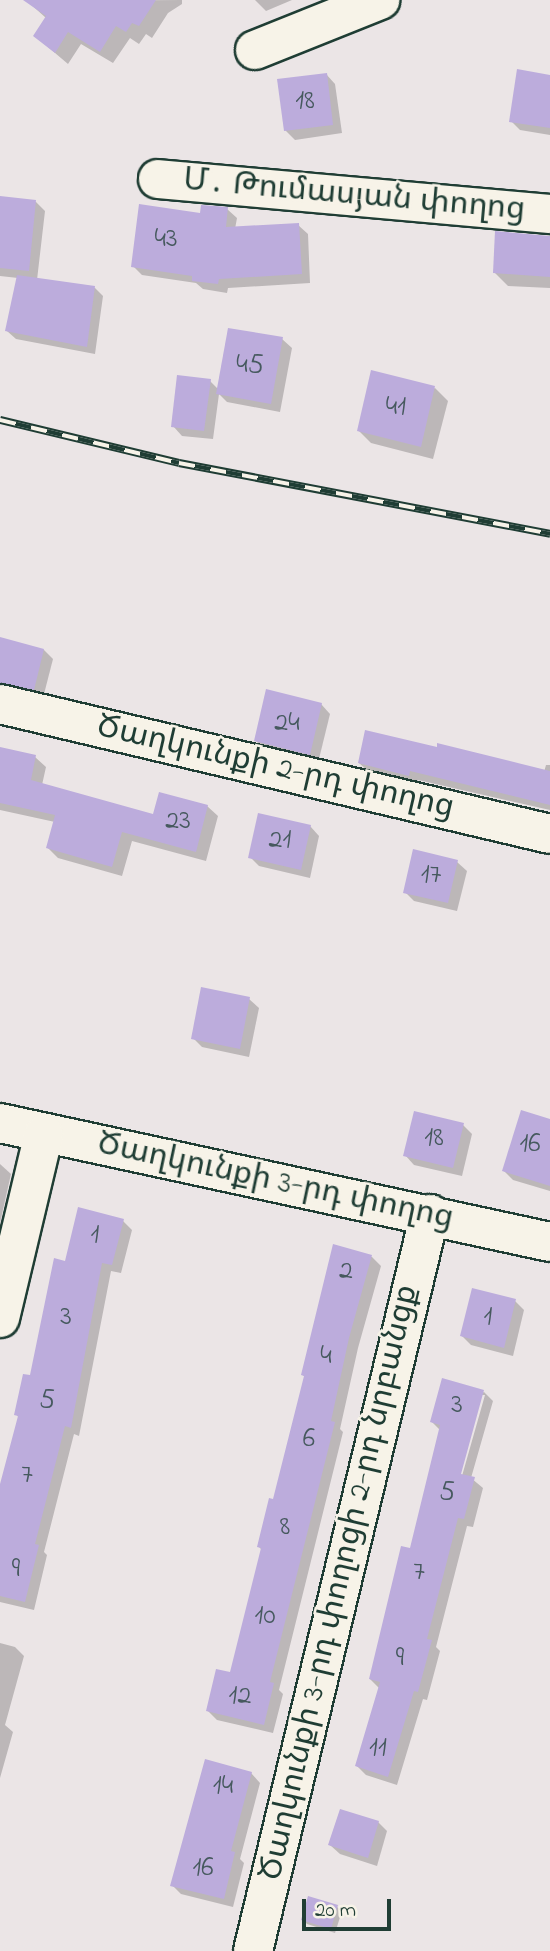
<!DOCTYPE html>
<html>
<head>
<meta charset="utf-8">
<style>
	body { margin:0 }
	#map { position:relative; width:550px; height:1951px; overflow:hidden; background:#ebe5e6; font-family:"Indie Flower","Noto Sans Armenian",sans-serif }
	div>[style] { position:absolute }
	[style*='--x'] { left:calc(var(--x)*1px); top:calc(var(--y)*1px); width:calc(var(--w)*1px); rotate:calc(var(--a)*1deg) }
	.shadow>* { inset:0; background:#0003 }
	.building>* { inset:0; background:#bcacdc }
	.roads { filter:drop-shadow(2px 0 #1f3d34) drop-shadow(-2px 0 #1f3d34) drop-shadow(0 2px #1f3d34) drop-shadow(0 -2px #1f3d34) }
	.minor>* { height:38px; margin:-19px; padding:0 19px; transform-origin:19px; border-radius:19px; background:#f7f3e8 }
	.rail>* { height:8px; margin-top:-4px; transform-origin:0; background:repeating-linear-gradient(90deg,#f7f3e8 0 16px,#1f3d34 0 32px); box-sizing:border-box; border-block:2px solid #1f3d34 }
	span { translate:-50% -50%; white-space:nowrap; text-align:center; line-height:1.15; -webkit-text-stroke:5px #f7f3e8; paint-order:stroke }
	.number-label { font-size:28px; color:#46595e }
	.number-label span { -webkit-text-stroke-width:0 }
	.street-label { font-size:32px; color:#1f3d34 }
	.scale { position:absolute; left:302px; top:1899px; width:89px; height:32px; box-sizing:border-box; border:4px solid #1f3d34; border-top:0; padding-left:9px; font-size:21px; line-height:24px; white-space:nowrap; color:#1f3d34; -webkit-text-stroke:5px #f7f3e8; paint-order:stroke }
</style>
</head>
<body>
<div id="map">
	<div class="shadow">
		<div style="clip-path:polygon(182px 0,182px 4px,168px 13px,152px 38px,146px 34px,139px 44px,130px 38px,113px 63px,81px 44px,68px 64px,35px 36px,46px 18px,27px 1px)"></div>
		<div style="clip-path:polygon(255px 0,292px 0,266px 11px)"></div>
		<div style="clip-path:polygon(326px 74px,335px 84px,342px 133px,295px 140px,285px 130px)"></div>
		<div style="clip-path:polygon(550px 76px,550px 135px,520px 130px,511px 121px)"></div>
		<div style="clip-path:polygon(0 197px,36px 202px,45px 211px,37px 280px,95px 288px,103px 296px,95px 354px,16px 339px,7px 331px,18px 278px,0 276px)"></div>
		<div style="clip-path:polygon(227px 209px,237px 218px,235px 229px,298px 225px,308px 234px,310px 283px,228px 288px,227px 293px,203px 289px,196px 283px,142px 275px,133px 266px,202px 215px)"></div>
		<div style="clip-path:polygon(550px 237px,550px 288px,508px 286px,495px 273px)"></div>
		<div style="clip-path:polygon(282px 339px,292px 348px,280px 412px,227px 402px,219px 394px,213px 439px,182px 436px,173px 426px,210px 381px,219px 390px)"></div>
		<div style="clip-path:polygon(435px 388px,448px 401px,433px 459px,371px 443px,358px 430px)"></div>
		<div style="clip-path:polygon(0 650px,44px 650px,53px 659px,43px 698px,0 693px)"></div>
		<div style="clip-path:polygon(321px 704px,330px 714px,318px 763px,265px 750px,256px 741px)"></div>
		<div style="clip-path:polygon(0 749px,35px 757px,46px 767px,42px 785px,155px 816px,207px 806px,218px 816px,206px 861px,132px 841px,122px 876px,58px 858px,48px 848px,55px 822px,0 810px)"></div>
		<div style="clip-path:polygon(359px 763px,544px 772px,546px 765px,550px 765px,550px 810px,418px 780px,417px 784px,369px 772px)"></div>
		<div style="clip-path:polygon(310px 826px,319px 836px,310px 878px,259px 866px,250px 857px)"></div>
		<div style="clip-path:polygon(457px 862px,467px 871px,457px 911px,414px 901px,405px 892px)"></div>
		<div style="clip-path:polygon(249px 999px,259px 1008px,249px 1057px,202px 1047px,193px 1038px)"></div>
		<div style="clip-path:polygon(550px 1121px,550px 1191px,513px 1180px,504px 1171px)"></div>
		<div style="clip-path:polygon(463px 1125px,472px 1134px,462px 1176px,414px 1165px,405px 1155px)"></div>
		<div style="clip-path:polygon(0 1164px,11px 1174px,0 1223px)"></div>
		<div style="clip-path:polygon(123px 1221px,132px 1230px,121px 1273px,111px 1271px,79px 1436px,74px 1434px,44px 1552px,47px 1555px,34px 1610px,0 1602px,0 1491px,19px 1418px,16px 1414px,31px 1378px,66px 1263px)"></div>
		<div style="clip-path:polygon(334px 1246px,372px 1257px,381px 1266px,358px 1348px,340px 1429px,343px 1432px,279px 1690px,283px 1694px,273px 1733px,217px 1720px,208px 1711px,232px 1674px,262px 1550px,259px 1547px,274px 1501px,305px 1377px,303px 1375px)"></div>
		<div style="clip-path:polygon(515px 1301px,524px 1310px,513px 1356px,471px 1345px,462px 1336px)"></div>
		<div style="clip-path:polygon(evenodd,484px 1392px,493px 1401px,471px 1478px,483px 1488px,473px 1527px,467px 1526px,436px 1647px,440px 1651px,427px 1700px,423px 1699px,397px 1785px,366px 1775px,357px 1766px,380px 1689px,370px 1679px,412px 1550px,441px 1431px,432px 1422px,484px 1392px,481px 1395px,485px 1395px,460px 1483px,457px 1482px,481px 1395px)"></div>
		<div style="clip-path:polygon(0 1643px,15px 1647px,24px 1656px,5px 1725px,13px 1732px,0 1778px)"></div>
		<div style="clip-path:polygon(251px 1773px,260px 1783px,240px 1859px,244px 1863px,233px 1907px,181px 1894px,172px 1885px)"></div>
		<div style="clip-path:polygon(378px 1822px,387px 1831px,377px 1866px,340px 1854px,330px 1845px)"></div>
		<div style="clip-path:polygon(337px 1907px,342px 1911px,335px 1933px,307px 1924px,303px 1920px)"></div>
	</div>
	<div class="building">
		<div style="clip-path:polygon(23px 0,156px 0,139px 26px,132px 23px,126px 32px,116px 26px,100px 52px,68px 32px,55px 53px,33px 36px,46px 16px)"></div>
		<div style="clip-path:polygon(517px 69px,550px 75px,550px 128px,509px 122px)"></div>
		<div style="clip-path:polygon(327px 73px,333px 125px,284px 131px,277px 79px)"></div>
		<div style="clip-path:polygon(0 196px,36px 200px,29px 271px,0 268px)"></div>
		<div style="clip-path:polygon(139px 204px,200px 213px,201px 205px,228px 207px,226px 227px,299px 223px,302px 274px,219px 279px,218px 284px,192px 281px,192px 276px,131px 267px)"></div>
		<div style="clip-path:polygon(495px 231px,550px 236px,550px 277px,493px 273px)"></div>
		<div style="clip-path:polygon(17px 275px,95px 286px,87px 347px,5px 331px)"></div>
		<div style="clip-path:polygon(228px 328px,283px 337px,271px 404px,216px 394px)"></div>
		<div style="clip-path:polygon(371px 370px,435px 386px,421px 447px,357px 431px)"></div>
		<div style="clip-path:polygon(177px 375px,211px 379px,204px 431px,171px 427px)"></div>
		<div style="clip-path:polygon(0 637px,44px 649px,34px 690px,0 683px)"></div>
		<div style="clip-path:polygon(266px 689px,322px 703px,310px 755px,254px 741px)"></div>
		<div style="clip-path:polygon(365px 730px,437px 747px,437px 743px,550px 771px,550px 805px,410px 771px,409px 776px,358px 763px)"></div>
		<div style="clip-path:polygon(0 747px,36px 755px,31px 780px,153px 814px,159px 792px,208px 805px,196px 852px,122px 832px,112px 867px,46px 848px,55px 815px,0 803px)"></div>
		<div style="clip-path:polygon(258px 813px,311px 825px,301px 870px,248px 858px)"></div>
		<div style="clip-path:polygon(413px 849px,458px 860px,448px 903px,403px 893px)"></div>
		<div style="clip-path:polygon(201px 987px,250px 997px,240px 1049px,191px 1039px)"></div>
		<div style="clip-path:polygon(521px 1110px,550px 1119px,550px 1186px,502px 1171px)"></div>
		<div style="clip-path:polygon(414px 1111px,464px 1123px,453px 1168px,403px 1156px)"></div>
		<div style="clip-path:polygon(78px 1207px,124px 1219px,112px 1265px,102px 1263px,71px 1428px,65px 1426px,35px 1544px,39px 1545px,25px 1602px,0 1596px,0 1484px,18px 1416px,14px 1415px,23px 1374px,30px 1375px,54px 1258px,65px 1261px)"></div>
		<div style="clip-path:polygon(333px 1244px,372px 1255px,349px 1338px,331px 1421px,335px 1422px,270px 1682px,274px 1683px,264px 1725px,206px 1711px,216px 1669px,230px 1672px,261px 1548px,257px 1547px,269px 1498px,273px 1499px,304px 1376px,301px 1375px)"></div>
		<div style="clip-path:polygon(472px 1288px,516px 1299px,504px 1348px,460px 1336px)"></div>
		<div style="clip-path:polygon(442px 1378px,484px 1390px,461px 1474px,475px 1477px,464px 1519px,458px 1518px,427px 1639px,432px 1640px,418px 1692px,414px 1691px,388px 1777px,355px 1766px,380px 1682px,369px 1679px,401px 1546px,410px 1548px,440px 1425px,430px 1422px)"></div>
		<div style="clip-path:polygon(205px 1759px,252px 1772px,231px 1851px,235px 1852px,224px 1899px,170px 1886px)"></div>
		<div style="clip-path:polygon(340px 1809px,379px 1821px,368px 1858px,328px 1845px)"></div>
		<div style="clip-path:polygon(308px 1896px,338px 1905px,331px 1929px,301px 1920px)"></div>
	</div>
	<div class="roads">
		<div class="minor">
			<div style="--x:255;--y:50;--w:135;--a:-21.8"></div>
			<div style="--x:158;--y:179;--w:394;--a:5.1"></div>
			<div style="--x:0;--y:704;--w:565;--a:13.3"></div>
			<div style="--x:0;--y:1123;--w:563;--a:12.21"></div>
			<div style="--x:0;--y:1318;--w:189;--a:-76.6"></div>
			<div style="--x:253;--y:1951;--w:758;--a:-76.5"></div>
		</div>
	</div>
	<div class="rail">
		<div style="--x:0;--y:420;--w:184;--a:13.5"></div>
		<div style="--x:179;--y:463;--w:378;--a:10.8"></div>
	</div>
	<div class="number-label">
		<span style="left:305px;top:102px">18</span>
		<span style="left:166px;top:240px">43</span>
		<span style="left:250px;top:366px">45</span>
		<span style="left:396px;top:408px">41</span>
		<span style="left:287px;top:724px">24</span>
		<span style="left:178px;top:822px">23</span>
		<span style="left:280px;top:841px">21</span>
		<span style="left:431px;top:876px">17</span>
		<span style="left:434px;top:1139px">18</span>
		<span style="left:530px;top:1145px">16</span>
		<span style="left:95px;top:1236px">1</span>
		<span style="left:346px;top:1272px">2</span>
		<span style="left:66px;top:1318px">3</span>
		<span style="left:488px;top:1318px">1</span>
		<span style="left:326px;top:1357px">4</span>
		<span style="left:47px;top:1401px">5</span>
		<span style="left:457px;top:1406px">3</span>
		<span style="left:309px;top:1440px">6</span>
		<span style="left:27px;top:1476px">7</span>
		<span style="left:447px;top:1493px">5</span>
		<span style="left:285px;top:1528px">8</span>
		<span style="left:16px;top:1570px">9</span>
		<span style="left:419px;top:1573px">7</span>
		<span style="left:265px;top:1617px">10</span>
		<span style="left:400px;top:1659px">9</span>
		<span style="left:240px;top:1697px">12</span>
		<span style="left:378px;top:1749px">11</span>
		<span style="left:223px;top:1787px">14</span>
		<span style="left:203px;top:1869px">16</span>
	</div>
	<div class="street-label">
		<span style="left:354px;top:197px;rotate:5deg">Մ․ Թումասյան փողոց</span>
		<span style="left:275px;top:769px;rotate:13deg">Ծաղկունքի 2-րդ փողոց</span>
		<span style="left:275px;top:1183px;rotate:12deg">Ծաղկունքի 3-րդ փողոց</span>
		<span style="left:341px;top:1583px;rotate:-77deg">Ծաղկունքի 3-րդ փողոցի 2-րդ նրբանցք</span>
	</div>
	<div class="scale">20 m</div>
</div>
</body>
</html>
